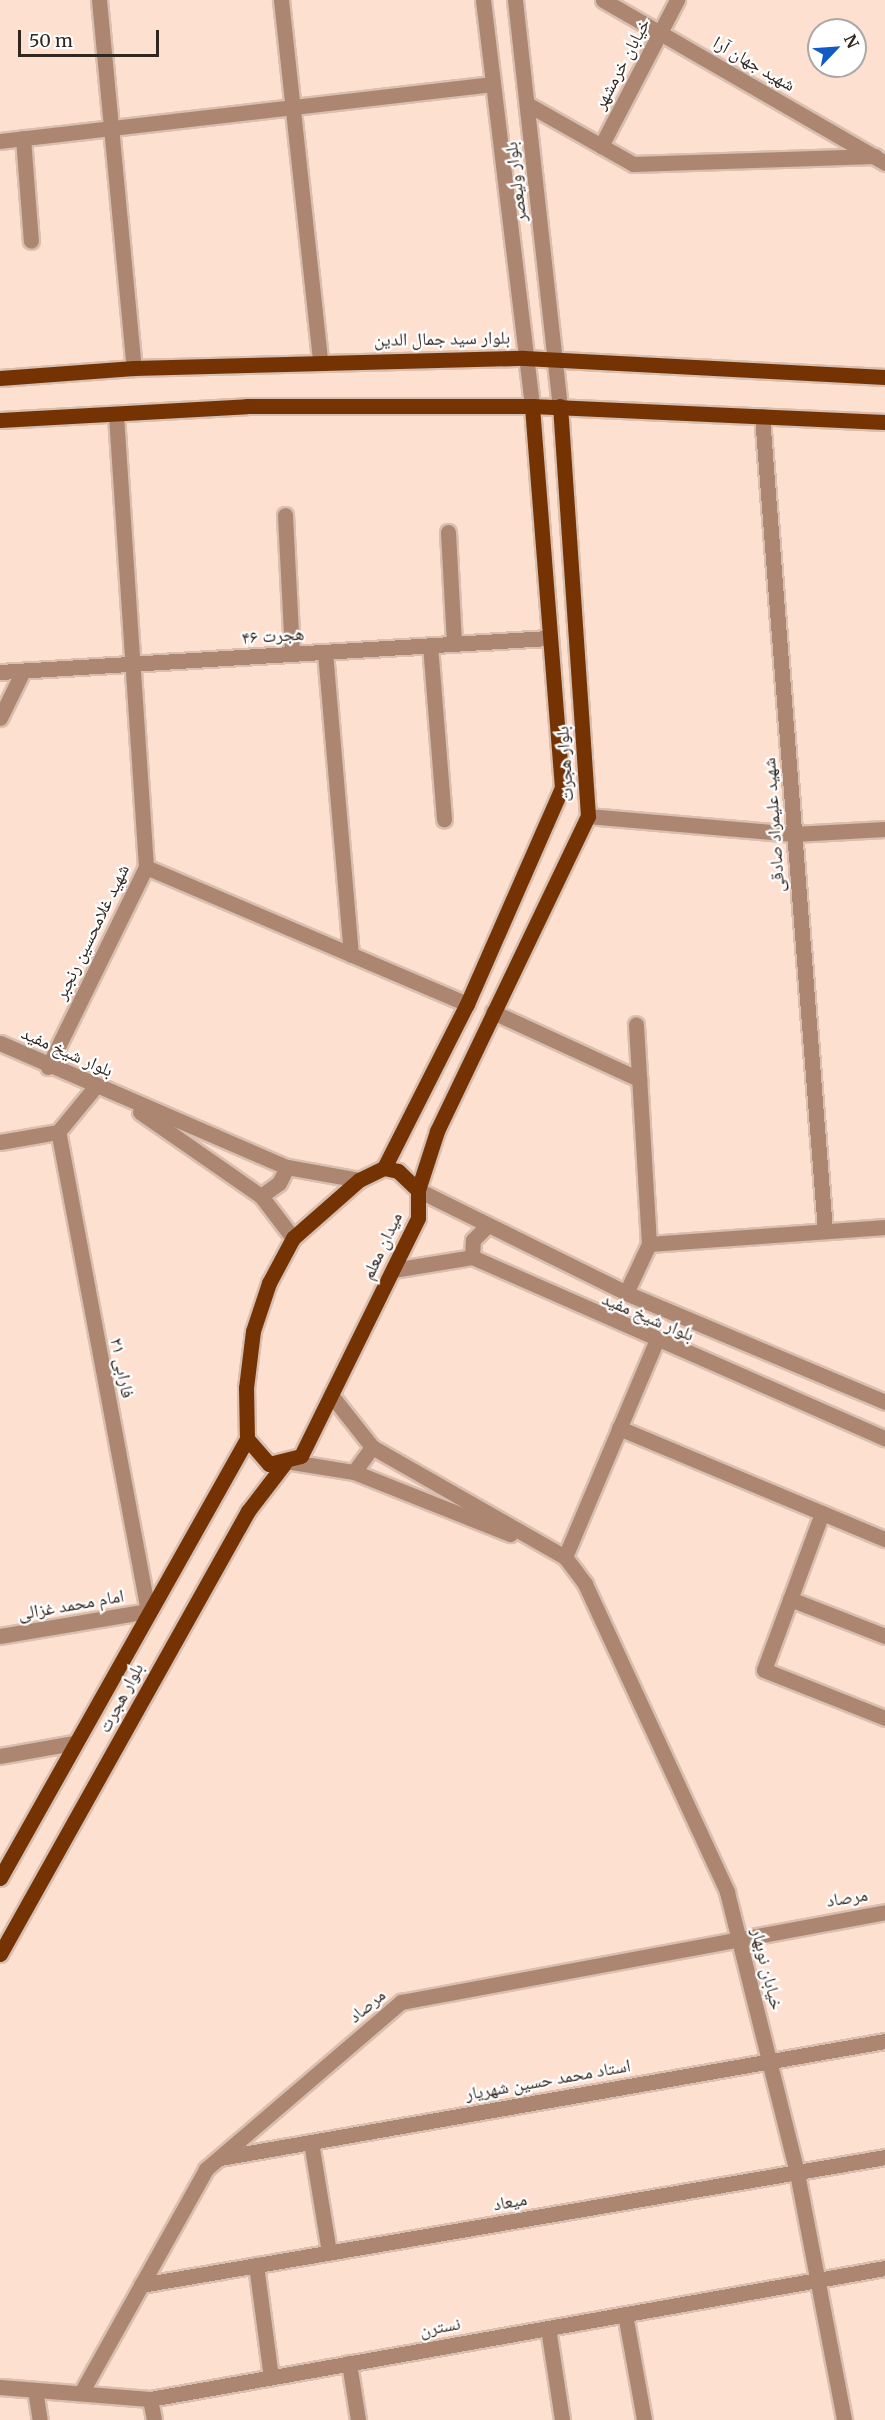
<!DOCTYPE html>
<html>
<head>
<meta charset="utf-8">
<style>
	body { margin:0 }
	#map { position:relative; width:885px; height:2420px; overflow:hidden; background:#fee0d0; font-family:Merriweather,"Noto Naskh Arabic",serif }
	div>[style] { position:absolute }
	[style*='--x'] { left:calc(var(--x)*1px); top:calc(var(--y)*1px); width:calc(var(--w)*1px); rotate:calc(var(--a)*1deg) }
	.roads { filter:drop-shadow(2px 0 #d9bfb0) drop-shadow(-2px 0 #d9bfb0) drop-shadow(0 2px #d9bfb0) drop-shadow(0 -2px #d9bfb0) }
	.minor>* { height:15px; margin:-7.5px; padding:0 7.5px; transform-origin:7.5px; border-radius:7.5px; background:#ac8671 }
	.major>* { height:15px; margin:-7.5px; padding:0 7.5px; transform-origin:7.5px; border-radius:7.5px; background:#753304 }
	span { translate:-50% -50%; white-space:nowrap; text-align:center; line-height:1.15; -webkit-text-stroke:4.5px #fff; paint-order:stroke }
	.street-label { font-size:18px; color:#312620 }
	.north { position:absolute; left:807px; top:18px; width:60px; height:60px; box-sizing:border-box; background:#fff; border:2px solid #ada8a6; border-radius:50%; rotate:65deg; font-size:16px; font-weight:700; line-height:24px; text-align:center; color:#312620 }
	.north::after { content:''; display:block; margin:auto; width:21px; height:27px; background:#105bc6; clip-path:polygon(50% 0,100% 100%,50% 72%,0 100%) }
	.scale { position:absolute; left:18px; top:30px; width:141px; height:27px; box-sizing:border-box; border:3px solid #312620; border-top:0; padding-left:8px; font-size:18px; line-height:21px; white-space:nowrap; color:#312620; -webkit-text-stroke:4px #fff; paint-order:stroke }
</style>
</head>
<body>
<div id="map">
	<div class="roads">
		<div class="minor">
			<div style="--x:99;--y:0;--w:370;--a:84.6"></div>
			<div style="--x:281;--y:0;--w:363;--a:83.8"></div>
			<div style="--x:483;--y:0;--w:409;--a:83.1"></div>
			<div style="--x:515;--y:0;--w:408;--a:83.7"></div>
			<div style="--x:603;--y:0;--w:326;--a:30"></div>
			<div style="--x:527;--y:104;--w:122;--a:29.5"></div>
			<div style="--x:633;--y:164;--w:242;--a:-1.9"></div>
			<div style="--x:23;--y:138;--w:103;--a:85.6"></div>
			<div style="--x:0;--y:141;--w:495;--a:-6.6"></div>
			<div style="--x:601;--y:146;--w:165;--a:-62.5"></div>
			<div style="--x:762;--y:416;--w:817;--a:85.58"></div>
			<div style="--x:285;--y:515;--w:139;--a:87.1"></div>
			<div style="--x:448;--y:532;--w:112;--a:86.9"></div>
			<div style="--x:430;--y:645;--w:175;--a:85.4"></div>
			<div style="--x:325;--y:652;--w:304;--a:85.1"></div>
			<div style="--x:0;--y:672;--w:549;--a:-3.55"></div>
			<div style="--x:0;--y:718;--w:52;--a:-63.9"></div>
			<div style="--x:588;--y:816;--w:207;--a:5"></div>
			<div style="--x:794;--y:834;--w:91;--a:-3.1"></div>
			<div style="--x:146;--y:867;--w:349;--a:23.1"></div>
			<div style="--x:493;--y:1012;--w:161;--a:24.7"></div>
			<div style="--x:0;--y:1043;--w:313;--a:23.4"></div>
			<div style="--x:287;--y:1167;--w:73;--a:10.2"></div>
			<div style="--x:48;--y:1067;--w:223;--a:-63.9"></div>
			<div style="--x:146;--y:867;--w:454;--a:-93.8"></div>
			<div style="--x:140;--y:1112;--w:147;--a:34.8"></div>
			<div style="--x:261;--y:1196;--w:53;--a:52.7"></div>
			<div style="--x:0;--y:1142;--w:59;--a:-9.8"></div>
			<div style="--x:58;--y:1132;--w:58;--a:-50.6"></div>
			<div style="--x:418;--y:1190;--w:232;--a:26.3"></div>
			<div style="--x:626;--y:1293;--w:281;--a:22.8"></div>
			<div style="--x:261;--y:1196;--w:22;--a:-36"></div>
			<div style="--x:279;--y:1183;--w:18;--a:-63"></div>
			<div style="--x:649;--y:1244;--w:237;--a:-4.1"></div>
			<div style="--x:472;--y:1257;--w:17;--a:-87"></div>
			<div style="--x:473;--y:1240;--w:18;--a:-45"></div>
			<div style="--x:393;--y:1270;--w:80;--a:-9.3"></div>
			<div style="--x:472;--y:1257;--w:451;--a:23.7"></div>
			<div style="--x:626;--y:1293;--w:54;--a:-64.9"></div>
			<div style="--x:649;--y:1244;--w:220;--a:-93.4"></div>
			<div style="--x:331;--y:1395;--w:66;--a:51.7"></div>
			<div style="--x:372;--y:1447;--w:222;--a:29.7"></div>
			<div style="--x:565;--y:1557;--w:34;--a:53"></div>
			<div style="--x:585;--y:1584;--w:339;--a:65.2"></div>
			<div style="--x:727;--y:1892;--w:290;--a:76"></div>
			<div style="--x:797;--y:2173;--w:251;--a:79.2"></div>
			<div style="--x:619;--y:1428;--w:288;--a:22.7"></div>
			<div style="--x:292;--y:1462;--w:63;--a:9.2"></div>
			<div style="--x:354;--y:1472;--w:168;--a:21.7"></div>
			<div style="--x:354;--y:1472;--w:31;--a:-54"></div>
			<div style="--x:822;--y:1513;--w:167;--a:110.3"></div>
			<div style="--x:764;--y:1670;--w:130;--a:21.6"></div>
			<div style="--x:565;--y:1557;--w:233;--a:-67.1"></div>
			<div style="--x:790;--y:1599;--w:102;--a:21.3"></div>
			<div style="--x:0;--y:1636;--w:150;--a:-9.6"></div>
			<div style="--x:148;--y:1611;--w:487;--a:-100.6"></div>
			<div style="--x:0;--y:1756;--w:75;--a:-10"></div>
			<div style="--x:311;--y:2142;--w:111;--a:80.7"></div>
			<div style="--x:220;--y:2158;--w:675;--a:-9.98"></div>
			<div style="--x:256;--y:2265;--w:113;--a:82.4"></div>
			<div style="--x:141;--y:2285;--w:755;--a:-9.76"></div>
			<div style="--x:625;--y:2314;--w:108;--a:79.8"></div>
			<div style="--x:548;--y:2328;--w:93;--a:81.3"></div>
			<div style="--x:349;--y:2363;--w:58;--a:81"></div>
			<div style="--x:0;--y:2387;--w:150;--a:4.6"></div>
			<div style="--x:150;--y:2399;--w:747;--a:-10.11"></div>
			<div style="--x:35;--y:2390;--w:30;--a:81"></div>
			<div style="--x:81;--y:2393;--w:257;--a:-60.8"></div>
			<div style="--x:206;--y:2169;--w:257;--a:-40.6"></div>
			<div style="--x:401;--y:2002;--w:492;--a:-10.5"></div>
			<div style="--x:150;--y:2399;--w:21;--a:79"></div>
		</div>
		<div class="major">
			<div style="--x:0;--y:378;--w:134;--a:-4.3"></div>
			<div style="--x:134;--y:368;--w:390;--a:-1.5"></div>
			<div style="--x:524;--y:358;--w:361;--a:3"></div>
			<div style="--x:0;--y:420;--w:247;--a:-3.2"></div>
			<div style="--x:247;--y:406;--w:285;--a:0"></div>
			<div style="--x:532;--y:406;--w:353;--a:2.6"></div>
			<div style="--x:384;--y:1168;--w:184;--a:-63.2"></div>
			<div style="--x:467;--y:1004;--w:236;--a:-66.3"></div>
			<div style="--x:562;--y:788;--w:383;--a:-94.5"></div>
			<div style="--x:384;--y:1168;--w:14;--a:12"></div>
			<div style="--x:398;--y:1171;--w:28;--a:44"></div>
			<div style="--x:418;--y:1190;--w:28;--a:90"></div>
			<div style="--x:418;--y:1218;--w:265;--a:116.2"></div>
			<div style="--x:301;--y:1456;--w:33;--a:166"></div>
			<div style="--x:269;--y:1464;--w:33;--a:-131"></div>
			<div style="--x:247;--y:1439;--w:51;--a:-91.1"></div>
			<div style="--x:246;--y:1388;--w:57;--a:-83"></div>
			<div style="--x:253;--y:1331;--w:51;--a:-71.6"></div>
			<div style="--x:269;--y:1283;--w:51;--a:-61.9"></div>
			<div style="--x:293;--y:1238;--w:88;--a:-41.3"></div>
			<div style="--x:359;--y:1180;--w:28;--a:-26"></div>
			<div style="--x:418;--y:1190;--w:62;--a:-72.1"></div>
			<div style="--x:437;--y:1131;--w:349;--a:-64.4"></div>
			<div style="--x:588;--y:816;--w:411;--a:-93.9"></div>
			<div style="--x:0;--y:1878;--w:504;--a:-60.64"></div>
			<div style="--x:0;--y:1954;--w:508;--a:-60.76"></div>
			<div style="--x:248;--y:1511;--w:59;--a:-52.5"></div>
		</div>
	</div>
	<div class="street-label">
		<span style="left:622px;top:64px;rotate:-62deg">خیابان خرمشهر</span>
		<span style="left:754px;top:64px;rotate:30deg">شهید جهان آرا</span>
		<span style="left:516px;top:182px;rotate:-97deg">بلوار ولیعصر</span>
		<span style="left:442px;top:339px;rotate:-1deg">بلوار سید جمال الدین</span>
		<span style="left:273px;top:636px;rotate:-4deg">هجرت ۴۶</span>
		<span style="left:565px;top:764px;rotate:-94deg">بلوار هجرت</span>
		<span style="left:774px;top:825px;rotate:-94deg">شهید علیمراد صادقی</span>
		<span style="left:92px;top:932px;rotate:-64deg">شهید غلامحسین رنجبر</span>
		<span style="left:67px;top:1052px;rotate:24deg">بلوار شیخ مفید</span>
		<span style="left:382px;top:1246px;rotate:-65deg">میدان معلم</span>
		<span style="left:648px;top:1317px;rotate:23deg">بلوار شیخ مفید</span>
		<span style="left:122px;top:1368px;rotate:79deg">فارابی ۲۱</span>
		<span style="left:71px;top:1605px;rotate:-10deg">امام محمد غزالی</span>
		<span style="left:121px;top:1698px;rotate:-62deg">بلوار هجرت</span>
		<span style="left:847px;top:1898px;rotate:-9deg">مرصاد</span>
		<span style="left:767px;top:1969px;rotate:76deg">خیابان نوبهار</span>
		<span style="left:367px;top:2006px;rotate:-40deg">مرصاد</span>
		<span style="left:548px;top:2080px;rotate:-10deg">استاد محمد حسین شهریار</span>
		<span style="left:510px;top:2202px;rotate:-10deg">میعاد</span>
		<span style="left:440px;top:2327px;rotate:-10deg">نسترن</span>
	</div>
	<div class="north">N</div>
	<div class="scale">50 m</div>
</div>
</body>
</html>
